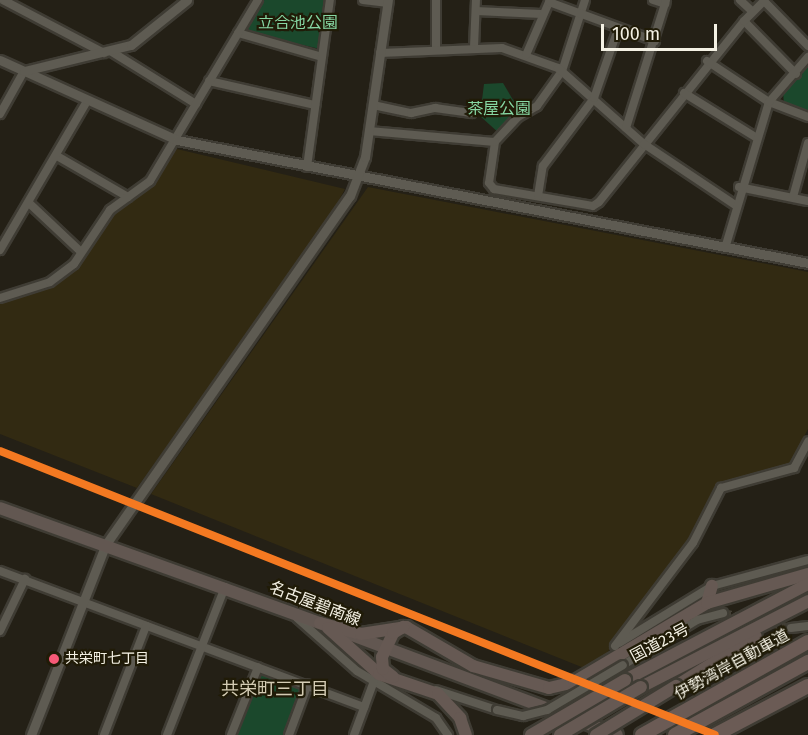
<!DOCTYPE html>
<html>
<head>
<meta charset="utf-8">
<style>
	body { margin:0 }
	#map { position:relative; width:808px; height:735px; overflow:hidden; background:#242016; font-family:"Fira Sans","Noto Sans JP",sans-serif }
	div>[style] { position:absolute }
	[style*='--x'] { left:calc(var(--x)*1px); top:calc(var(--y)*1px); width:calc(var(--w)*1px); rotate:calc(var(--a)*1deg) }
	.built>* { inset:0; background:#322a12 }
	.green>* { inset:0; background:#1b482c }
	.minor-tunnel>* { height:8px; margin-top:-4px; transform-origin:0; background:repeating-linear-gradient(90deg,#433f35 0 8px,transparent 0 12px) }
	.roads { filter:drop-shadow(2px 0 #3f3c34) drop-shadow(-2px 0 #3f3c34) drop-shadow(0 2px #3f3c34) drop-shadow(0 -2px #3f3c34) }
	.minor>* { height:8px; margin:-4px; padding:0 4px; transform-origin:4px; border-radius:4px; background:#5e5b52 }
	.tertiary>* { height:9px; margin:-4.5px; padding:0 4.5px; transform-origin:4.5px; border-radius:4.5px; background:#5e5b52 }
	.primary>* { height:12px; margin:-6px; padding:0 6px; transform-origin:6px; border-radius:6px; background:#625751 }
	.trunk>* { height:12px; margin:-6px; padding:0 6px; transform-origin:6px; border-radius:6px; background:#665953 }
	.motorway>* { height:14px; margin:-7px; padding:0 7px; transform-origin:7px; border-radius:7px; background:#6b5b55 }
	.bridges { filter:drop-shadow(2px 0 #3f3c34) drop-shadow(-2px 0 #3f3c34) drop-shadow(0 2px #3f3c34) drop-shadow(0 -2px #3f3c34) }
	.minor-bridge>* { height:8px; margin:-4px; padding:0 4px; transform-origin:4px; border-radius:4px; background:#5e5b52 }
	.trunk-bridge>* { height:12px; margin:-6px; padding:0 6px; transform-origin:6px; border-radius:6px; background:#665953 }
	.rail-1>* { height:8px; margin:-4px; padding:0 4px; transform-origin:4px; border-radius:4px; background:#f47921 }
	.dots>* { width:16px; height:16px; translate:-50% -50%; box-sizing:border-box; border:3px solid #201b07; border-radius:50% }
	span { translate:-50% -50%; white-space:nowrap; text-align:center; line-height:1.15; -webkit-text-stroke:4.5px #201b07; paint-order:stroke }
	.bus-label { font-size:14px; color:#f4f1e4 }
	.left { translate:0 -50%; text-align:left }
	.park-label { font-size:16px; color:#86d7a3 }
	.street-label { font-size:16px; color:#f4f1e4 }
	.neighbourhood-label { font-size:18px; color:#d4ccb4 }
	.scale { position:absolute; left:601px; top:24px; width:116px; height:27px; box-sizing:border-box; border:3px solid #f4f1e4; border-top:0; padding-left:8px; font-size:18px; line-height:21px; white-space:nowrap; color:#f4f1e4; -webkit-text-stroke:4px #201b07; paint-order:stroke }
</style>
</head>
<body>
<div id="map">
	<div class="built">
		<div style="clip-path:polygon(177px 149px,345px 189px,327px 222px,137px 488px,0 434px,0 302px,54px 284px,76px 267px,114px 213px,153px 183px)"></div>
		<div style="clip-path:polygon(368px 187px,808px 272px,808px 429px,787px 469px,716px 487px,690px 543px,604px 657px,584px 668px,151px 494px)"></div>
	</div>
	<div class="green">
		<div style="clip-path:polygon(262px 0,325px 0,320px 49px,246px 32px)"></div>
		<div style="clip-path:polygon(808px 63px,808px 114px,784px 104px,783px 92px)"></div>
		<div style="clip-path:polygon(503px 83px,519px 110px,500px 134px,480px 116px,484px 84px)"></div>
		<div style="clip-path:polygon(258px 667px,308px 684px,289px 735px,231px 735px)"></div>
	</div>
	<div class="minor-tunnel">
		<div style="--x:723;--y:613;--w:70;--a:12.4"></div>
	</div>
	<div class="roads">
		<div class="minor">
			<div style="--x:3;--y:0;--w:114;--a:27.7"></div>
			<div style="--x:363;--y:0;--w:25;--a:7"></div>
			<div style="--x:585;--y:0;--w:75;--a:107.9"></div>
			<div style="--x:562;--y:71;--w:43;--a:125.5"></div>
			<div style="--x:537;--y:106;--w:22;--a:150"></div>
			<div style="--x:518;--y:117;--w:34;--a:133"></div>
			<div style="--x:495;--y:142;--w:41;--a:98.3"></div>
			<div style="--x:489;--y:183;--w:8;--a:50"></div>
			<div style="--x:494;--y:189;--w:100;--a:9.7"></div>
			<div style="--x:593;--y:206;--w:7;--a:-34"></div>
			<div style="--x:599;--y:202;--w:232;--a:-51.3"></div>
			<div style="--x:744;--y:21;--w:74;--a:45.5"></div>
			<div style="--x:653;--y:0;--w:13;--a:18"></div>
			<div style="--x:740;--y:0;--w:16;--a:43"></div>
			<div style="--x:476;--y:11;--w:65;--a:2.6"></div>
			<div style="--x:744;--y:21;--w:28;--a:-45"></div>
			<div style="--x:764;--y:1;--w:63;--a:45.6"></div>
			<div style="--x:238;--y:33;--w:87;--a:15.9"></div>
			<div style="--x:474;--y:47;--w:47;--a:-87.6"></div>
			<div style="--x:436;--y:49;--w:49;--a:-90"></div>
			<div style="--x:112;--y:52;--w:99;--a:31.8"></div>
			<div style="--x:380;--y:53;--w:122;--a:-2.3"></div>
			<div style="--x:502;--y:48;--w:59;--a:19.7"></div>
			<div style="--x:558;--y:68;--w:115;--a:41.5"></div>
			<div style="--x:644;--y:144;--w:110;--a:33.8"></div>
			<div style="--x:526;--y:55;--w:58;--a:-66.5"></div>
			<div style="--x:549;--y:2;--w:113;--a:20.2"></div>
			<div style="--x:707;--y:61;--w:74;--a:33.5"></div>
			<div style="--x:769;--y:102;--w:42;--a:21"></div>
			<div style="--x:209;--y:81;--w:109;--a:12.8"></div>
			<div style="--x:684;--y:93;--w:86;--a:31.7"></div>
			<div style="--x:373;--y:105;--w:39;--a:12"></div>
			<div style="--x:411;--y:113;--w:25;--a:-12"></div>
			<div style="--x:435;--y:108;--w:37;--a:8"></div>
			<div style="--x:0;--y:114;--w:49;--a:-60.8"></div>
			<div style="--x:626;--y:128;--w:134;--a:-72.6"></div>
			<div style="--x:369;--y:131;--w:126;--a:5"></div>
			<div style="--x:57;--y:156;--w:82;--a:30"></div>
			<div style="--x:307;--y:167;--w:169;--a:-82.2"></div>
			<div style="--x:739;--y:187;--w:70;--a:11.5"></div>
			<div style="--x:538;--y:196;--w:30;--a:-81"></div>
			<div style="--x:543;--y:166;--w:85;--a:-53.1"></div>
			<div style="--x:594;--y:98;--w:73;--a:-70.8"></div>
			<div style="--x:793;--y:197;--w:56;--a:-74.5"></div>
			<div style="--x:29;--y:203;--w:71;--a:43.3"></div>
			<div style="--x:726;--y:245;--w:149;--a:-73.3"></div>
			<div style="--x:769;--y:102;--w:60;--a:-49.1"></div>
			<div style="--x:0;--y:250;--w:173;--a:-59.7"></div>
			<div style="--x:0;--y:298;--w:52;--a:-17.7"></div>
			<div style="--x:50;--y:282;--w:30;--a:-37"></div>
			<div style="--x:74;--y:264;--w:65;--a:-56.3"></div>
			<div style="--x:110;--y:210;--w:49;--a:-35.9"></div>
			<div style="--x:150;--y:181;--w:211;--a:-59.2"></div>
			<div style="--x:0;--y:571;--w:389;--a:20.5"></div>
			<div style="--x:297;--y:618;--w:80;--a:41.5"></div>
			<div style="--x:357;--y:671;--w:92;--a:30.7"></div>
			<div style="--x:436;--y:718;--w:21;--a:55"></div>
			<div style="--x:791;--y:628;--w:17;--a:-7"></div>
			<div style="--x:0;--y:631;--w:58;--a:-64.3"></div>
			<div style="--x:619;--y:643;--w:109;--a:-31.5"></div>
			<div style="--x:712;--y:586;--w:99;--a:-15.2"></div>
			<div style="--x:615;--y:646;--w:129;--a:-52.9"></div>
			<div style="--x:693;--y:543;--w:62;--a:-63"></div>
			<div style="--x:721;--y:488;--w:76;--a:-15.3"></div>
			<div style="--x:794;--y:468;--w:30;--a:-62"></div>
			<div style="--x:623;--y:665;--w:87;--a:-31.3"></div>
			<div style="--x:697;--y:620;--w:27;--a:-15"></div>
			<div style="--x:436;--y:690;--w:64;--a:18.2"></div>
			<div style="--x:104;--y:735;--w:117;--a:-68.9"></div>
			<div style="--x:167;--y:735;--w:159;--a:-68.6"></div>
			<div style="--x:231;--y:735;--w:73;--a:-68.3"></div>
			<div style="--x:289;--y:735;--w:54;--a:-69.6"></div>
			<div style="--x:354;--y:735;--w:58;--a:-69.7"></div>
		</div>
		<div class="tertiary">
			<div style="--x:0;--y:60;--w:194;--a:24.3"></div>
			<div style="--x:177;--y:140;--w:643;--a:11.03"></div>
			<div style="--x:24;--y:71;--w:110;--a:-13.7"></div>
			<div style="--x:131;--y:45;--w:72;--a:-38.8"></div>
			<div style="--x:31;--y:735;--w:205;--a:-68.6"></div>
			<div style="--x:106;--y:544;--w:425;--a:-55"></div>
			<div style="--x:350;--y:196;--w:42;--a:-69"></div>
			<div style="--x:365;--y:157;--w:159;--a:-81.7"></div>
		</div>
		<div class="primary">
			<div style="--x:0;--y:508;--w:351;--a:19.8"></div>
			<div style="--x:349;--y:634;--w:286;--a:20.6"></div>
		</div>
		<div class="trunk">
			<div style="--x:707;--y:603;--w:18;--a:-74"></div>
			<div style="--x:320;--y:623;--w:42;--a:15"></div>
			<div style="--x:361;--y:634;--w:46;--a:-8.8"></div>
			<div style="--x:406;--y:627;--w:78;--a:30.2"></div>
			<div style="--x:473;--y:666;--w:79;--a:16.1"></div>
			<div style="--x:549;--y:688;--w:26;--a:-13"></div>
			<div style="--x:574;--y:682;--w:155;--a:-30.7"></div>
			<div style="--x:707;--y:603;--w:105;--a:-16"></div>
			<div style="--x:328;--y:628;--w:69;--a:42"></div>
			<div style="--x:379;--y:674;--w:62;--a:18.7"></div>
			<div style="--x:438;--y:694;--w:33;--a:47"></div>
			<div style="--x:460;--y:718;--w:18;--a:71"></div>
			<div style="--x:393;--y:677;--w:13;--a:-141"></div>
			<div style="--x:383;--y:669;--w:12;--a:-95"></div>
			<div style="--x:382;--y:657;--w:26;--a:-65"></div>
			<div style="--x:393;--y:633;--w:12;--a:-31"></div>
			<div style="--x:625;--y:680;--w:207;--a:-27.7"></div>
			<div style="--x:676;--y:686;--w:94;--a:-32"></div>
			<div style="--x:641;--y:687;--w:188;--a:-27.2"></div>
		</div>
		<div class="motorway">
			<div style="--x:642;--y:735;--w:190;--a:-29.3"></div>
			<div style="--x:675;--y:735;--w:152;--a:-28.8"></div>
			<div style="--x:715;--y:735;--w:105;--a:-27.8"></div>
		</div>
	</div>
	<div class="bridges">
		<div class="minor-bridge">
			<div style="--x:497;--y:710;--w:27;--a:13"></div>
			<div style="--x:523;--y:716;--w:25;--a:-14"></div>
			<div style="--x:547;--y:710;--w:88;--a:-30.6"></div>
		</div>
		<div class="trunk-bridge">
			<div style="--x:531;--y:735;--w:109;--a:-30.3"></div>
			<div style="--x:560;--y:735;--w:94;--a:-30.7"></div>
			<div style="--x:596;--y:735;--w:94;--a:-31.5"></div>
		</div>
	</div>
	<div class="rail-1">
		<div style="--x:0;--y:451;--w:769;--a:21.66"></div>
	</div>
	<div class="dots">
		<div style="left:54px;top:659px;background:#f75a77"></div>
	</div>
	<div class="bus-label">
		<span class="left" style="left:65px;top:659px">共栄町七丁目</span>
	</div>
	<div class="park-label">
		<span style="left:298px;top:23px">立合池公園</span>
		<span style="left:499px;top:109px">茶屋公園</span>
	</div>
	<div class="street-label">
		<span style="left:315px;top:604px;rotate:21deg">名古屋碧南線</span>
		<span style="left:660px;top:643px;rotate:-28deg">国道23号</span>
		<span style="left:732px;top:665px;rotate:-29deg">伊勢湾岸自動車道</span>
	</div>
	<div class="neighbourhood-label">
		<span style="left:275px;top:689px">共栄町三丁目</span>
	</div>
	<div class="scale">100 m</div>
</div>
</body>
</html>
